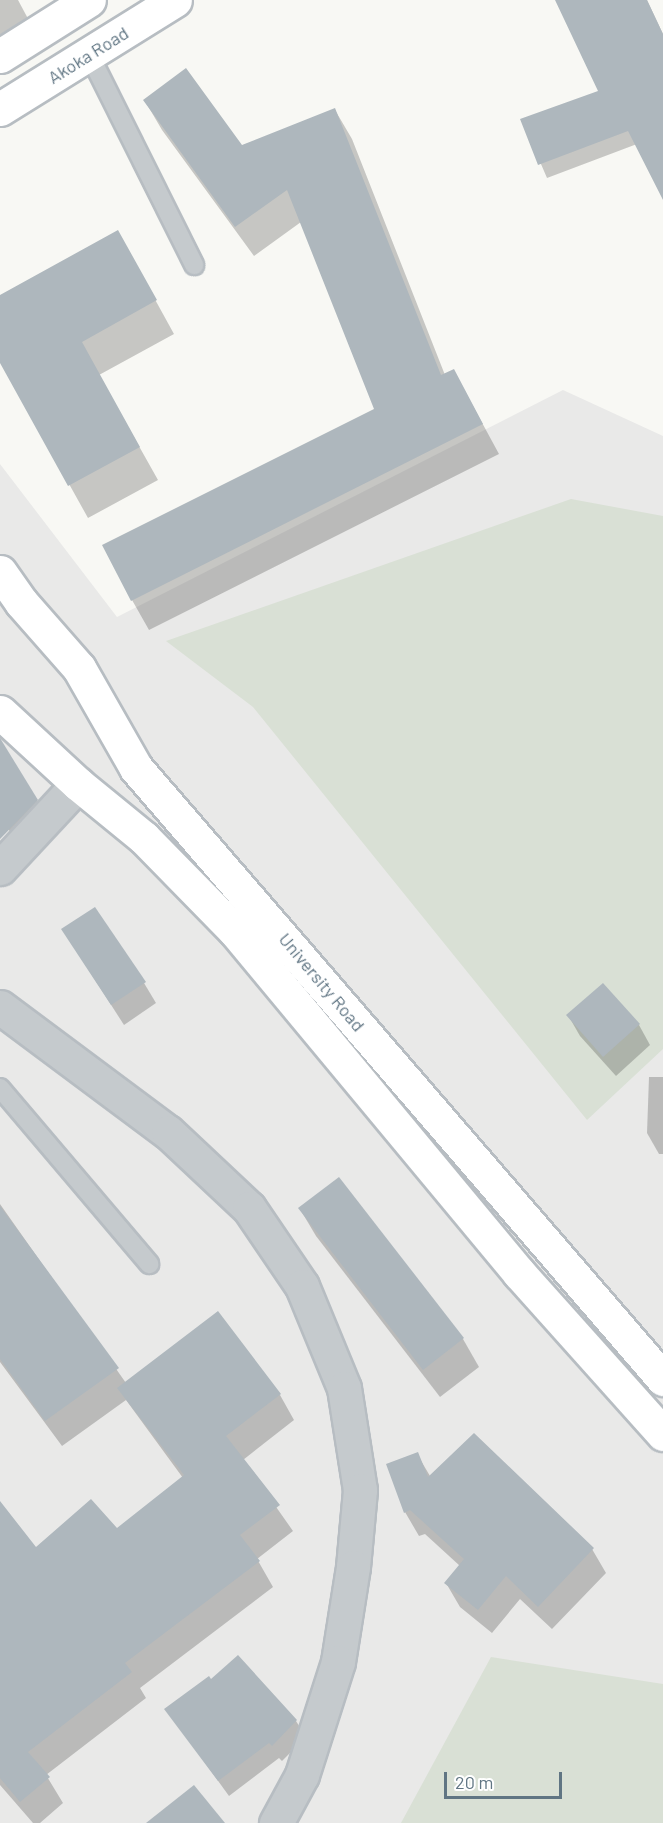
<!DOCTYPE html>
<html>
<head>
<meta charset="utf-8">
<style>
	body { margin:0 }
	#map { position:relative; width:663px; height:1823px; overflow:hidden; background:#f8f8f4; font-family:Barlow,sans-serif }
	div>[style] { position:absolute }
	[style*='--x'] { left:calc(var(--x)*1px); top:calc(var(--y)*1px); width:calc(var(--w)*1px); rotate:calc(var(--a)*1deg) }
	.built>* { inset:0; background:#e9e9e8 }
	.green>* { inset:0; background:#d9e0d5 }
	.shadow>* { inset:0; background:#0003 }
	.building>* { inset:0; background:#aeb7bd }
	.roads { filter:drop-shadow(2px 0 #b7bdc2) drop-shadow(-2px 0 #b7bdc2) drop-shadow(0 2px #b7bdc2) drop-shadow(0 -2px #b7bdc2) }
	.lane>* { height:18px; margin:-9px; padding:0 9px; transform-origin:9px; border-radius:9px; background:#c5cacd }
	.street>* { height:33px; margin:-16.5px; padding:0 16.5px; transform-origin:16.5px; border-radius:16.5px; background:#c5cacd }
	.secondary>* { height:33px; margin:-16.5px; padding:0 16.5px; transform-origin:16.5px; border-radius:16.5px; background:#fff }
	span { translate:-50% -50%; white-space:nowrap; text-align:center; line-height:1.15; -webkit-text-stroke:6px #fff; paint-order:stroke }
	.street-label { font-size:18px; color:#607583 }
	.scale { position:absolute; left:444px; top:1772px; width:118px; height:27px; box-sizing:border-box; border:3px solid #607583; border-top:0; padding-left:8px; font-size:18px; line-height:21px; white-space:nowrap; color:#607583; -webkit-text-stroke:4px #fff; paint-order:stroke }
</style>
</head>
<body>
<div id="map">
	<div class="built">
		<div style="clip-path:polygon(563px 390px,663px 436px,663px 1823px,0 1823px,0 464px,117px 617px)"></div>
	</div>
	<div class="green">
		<div style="clip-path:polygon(571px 499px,663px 516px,663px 1049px,587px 1120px,253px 707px,166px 641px)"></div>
		<div style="clip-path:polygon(491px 1657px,663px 1684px,663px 1823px,401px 1823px)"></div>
	</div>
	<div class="shadow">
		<div style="clip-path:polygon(0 0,18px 0,33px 28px,0 60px)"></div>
		<div style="clip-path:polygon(557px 0,647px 0,663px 34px,663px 179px,637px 144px,547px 178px,522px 120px,600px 92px)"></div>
		<div style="clip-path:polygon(145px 101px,241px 146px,335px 110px,352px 139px,445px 375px,454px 371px,499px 454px,149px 630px,132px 600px,376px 409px,301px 222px,254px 256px,162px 130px)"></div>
		<div style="clip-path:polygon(136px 265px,174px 334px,99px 375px,158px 480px,88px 518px,0 360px,0 297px)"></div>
		<div style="clip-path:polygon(0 760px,37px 800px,48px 821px,21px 850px,0 815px)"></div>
		<div style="clip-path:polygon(63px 930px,144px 983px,156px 1003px,124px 1025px)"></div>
		<div style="clip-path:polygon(603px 985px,639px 1025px,650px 1045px,616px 1076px,580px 1036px,568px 1015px)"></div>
		<div style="clip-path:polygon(649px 1077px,663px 1077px,663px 1154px,659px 1154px,647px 1133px)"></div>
		<div style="clip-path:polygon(339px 1179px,463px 1339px,479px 1367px,440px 1397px,316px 1236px,300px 1209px)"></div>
		<div style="clip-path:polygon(0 1204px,126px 1383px,280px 1395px,294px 1420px,243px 1460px,293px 1531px,257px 1559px,273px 1587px,140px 1688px,146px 1698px,46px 1775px,63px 1803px,40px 1823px,33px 1823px,0 1785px,0 1503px,35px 1549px,116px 1530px,183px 1478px,126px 1400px,62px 1446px,0 1362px)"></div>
		<div style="clip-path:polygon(417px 1454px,430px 1476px,592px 1549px,606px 1573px,552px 1629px,520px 1599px,492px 1633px,460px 1607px,446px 1583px,460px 1566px,425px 1534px,419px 1536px,405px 1512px,388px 1465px)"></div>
		<div style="clip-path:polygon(166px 1709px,296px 1721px,306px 1737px,282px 1761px,279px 1758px,229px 1796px)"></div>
	</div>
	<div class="building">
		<div style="clip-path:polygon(555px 0,647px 0,663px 34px,663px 200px,628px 131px,538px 165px,520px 119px,598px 91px)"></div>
		<div style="clip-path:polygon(186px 68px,242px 145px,335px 108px,441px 375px,454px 369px,483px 424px,131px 601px,102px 545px,374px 409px,287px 190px,235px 227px,143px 100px)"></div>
		<div style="clip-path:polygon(118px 230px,157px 300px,82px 342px,140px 447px,68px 486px,0 363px,0 295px)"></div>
		<div style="clip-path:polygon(0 738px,38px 800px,0 839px)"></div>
		<div style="clip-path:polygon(95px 907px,146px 982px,111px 1005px,61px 929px)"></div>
		<div style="clip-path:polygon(603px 983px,640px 1024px,603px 1057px,566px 1015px)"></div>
		<div style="clip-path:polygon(339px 1177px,464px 1338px,423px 1370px,298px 1208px)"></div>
		<div style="clip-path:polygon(0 1206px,119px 1368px,45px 1421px,0 1359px)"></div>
		<div style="clip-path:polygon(218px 1311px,281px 1394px,226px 1436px,280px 1505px,240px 1535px,260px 1561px,125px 1663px,132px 1672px,28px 1752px,50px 1777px,20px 1802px,0 1778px,0 1501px,36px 1547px,91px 1499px,117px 1528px,184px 1475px,117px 1388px)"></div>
		<div style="clip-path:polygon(474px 1433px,594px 1548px,538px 1607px,506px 1576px,478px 1610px,444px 1583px,464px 1559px,410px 1510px,404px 1513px,386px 1464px,418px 1452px,428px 1477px)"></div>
		<div style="clip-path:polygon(238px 1655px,297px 1720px,272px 1746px,269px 1743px,218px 1781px,164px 1709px,209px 1676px,211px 1679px)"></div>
		<div style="clip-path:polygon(194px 1785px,225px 1823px,146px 1823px)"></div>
	</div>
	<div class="roads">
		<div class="lane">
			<div style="--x:89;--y:54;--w:236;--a:63.5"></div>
			<div style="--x:0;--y:1088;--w:231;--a:49.7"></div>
		</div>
		<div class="street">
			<div style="--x:0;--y:868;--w:115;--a:-47.1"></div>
			<div style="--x:0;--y:1007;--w:209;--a:36.7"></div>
			<div style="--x:168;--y:1132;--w:111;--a:43.2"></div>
			<div style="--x:249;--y:1208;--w:94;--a:55.8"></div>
			<div style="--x:302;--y:1286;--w:110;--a:67.6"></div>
			<div style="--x:344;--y:1388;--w:103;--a:81.1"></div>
			<div style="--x:360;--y:1490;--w:77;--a:95.2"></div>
			<div style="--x:353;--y:1567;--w:96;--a:99"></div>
			<div style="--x:338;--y:1662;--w:119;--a:107.7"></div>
			<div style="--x:302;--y:1775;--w:55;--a:118.4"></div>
		</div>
		<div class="secondary">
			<div style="--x:0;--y:56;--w:105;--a:-32.2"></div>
			<div style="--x:0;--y:109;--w:206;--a:-31.9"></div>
			<div style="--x:0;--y:572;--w:37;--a:55"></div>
			<div style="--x:21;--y:602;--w:88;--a:48.7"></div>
			<div style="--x:79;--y:668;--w:115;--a:60.3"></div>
			<div style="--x:136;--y:768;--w:807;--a:49.22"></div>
			<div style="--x:0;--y:712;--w:106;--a:42.7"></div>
			<div style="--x:78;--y:784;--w:85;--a:39.3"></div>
			<div style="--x:144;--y:838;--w:130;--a:45.6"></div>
			<div style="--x:235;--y:931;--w:445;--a:50.3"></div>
			<div style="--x:519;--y:1273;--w:216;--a:48.2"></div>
		</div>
	</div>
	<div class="street-label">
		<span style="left:88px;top:55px;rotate:-32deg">Akoka Road</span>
		<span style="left:322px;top:982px;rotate:50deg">University Road</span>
	</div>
	<div class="scale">20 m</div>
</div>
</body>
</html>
